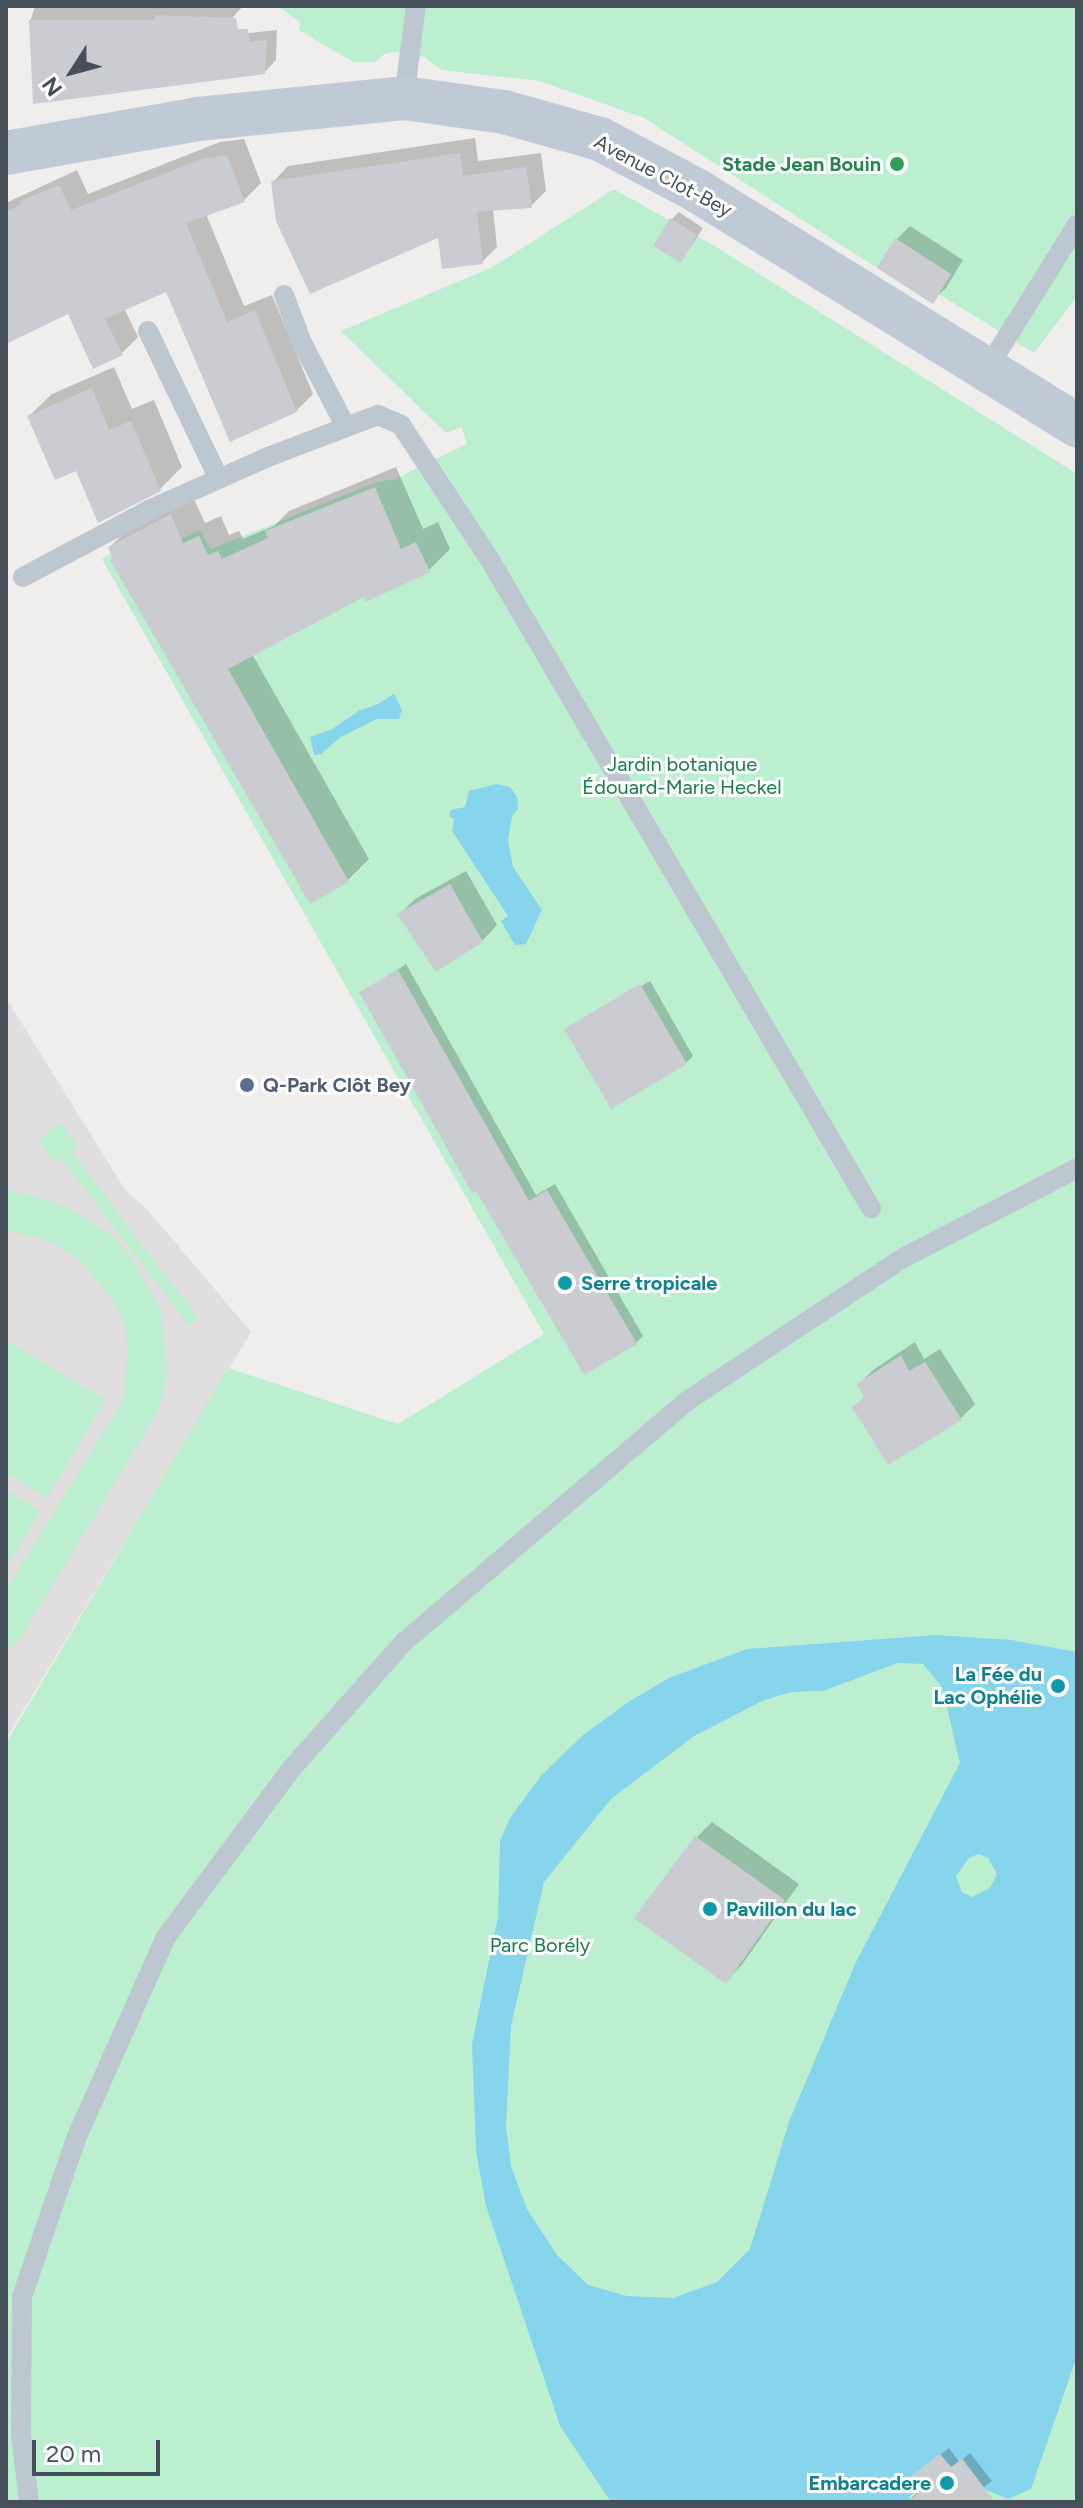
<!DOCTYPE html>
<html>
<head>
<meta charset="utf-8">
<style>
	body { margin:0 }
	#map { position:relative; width:1083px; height:2508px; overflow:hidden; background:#f0eded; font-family:Figtree,sans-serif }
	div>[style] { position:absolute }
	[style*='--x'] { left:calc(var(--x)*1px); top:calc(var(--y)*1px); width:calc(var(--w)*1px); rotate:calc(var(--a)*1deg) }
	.education>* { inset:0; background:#e1dedf }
	.green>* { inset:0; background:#bbefd0 }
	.water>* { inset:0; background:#87d5ec }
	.shadow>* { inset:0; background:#0003 }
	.building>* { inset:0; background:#caccd2 }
	.lane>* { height:20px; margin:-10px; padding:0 10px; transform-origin:10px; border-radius:10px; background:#bdc7d0 }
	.secondary>* { height:44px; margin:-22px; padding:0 22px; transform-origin:22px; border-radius:22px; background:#c0cad7 }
	.dots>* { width:22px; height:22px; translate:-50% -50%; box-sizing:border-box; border:4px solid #fff; border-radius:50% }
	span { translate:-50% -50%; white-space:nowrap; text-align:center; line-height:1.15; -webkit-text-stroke:6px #fff; paint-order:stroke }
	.leisure-label { font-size:20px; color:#27864d; font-weight:700 }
	.right { translate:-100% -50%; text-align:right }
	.street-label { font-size:20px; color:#45505b }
	.park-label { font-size:20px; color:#167c4b }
	.service-label { font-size:20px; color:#4e5e75; font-weight:700 }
	.left { translate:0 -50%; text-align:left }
	.culture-label { font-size:20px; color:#0d838f; font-weight:700 }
	.frame { position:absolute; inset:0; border:8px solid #45505b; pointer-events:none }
	.north { position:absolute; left:32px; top:32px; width:80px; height:80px; -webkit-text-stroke:6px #fff; paint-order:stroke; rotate:234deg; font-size:22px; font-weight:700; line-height:32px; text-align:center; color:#45505b }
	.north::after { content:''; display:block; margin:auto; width:28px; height:36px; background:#45505b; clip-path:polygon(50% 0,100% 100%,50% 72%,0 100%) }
	.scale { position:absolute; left:32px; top:2440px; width:128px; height:36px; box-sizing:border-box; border:4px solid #45505b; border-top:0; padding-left:10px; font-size:24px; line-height:28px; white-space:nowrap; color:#45505b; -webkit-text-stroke:6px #fff; paint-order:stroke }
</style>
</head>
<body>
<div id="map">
	<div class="education">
		<div style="clip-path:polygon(6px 998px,126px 1191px,146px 1208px,251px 1332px,6px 1739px)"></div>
	</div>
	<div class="green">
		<div style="clip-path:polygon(277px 6px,1077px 6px,1077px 296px,1034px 353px,939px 294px,933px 304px,644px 118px,540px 81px,441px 70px,425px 57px,393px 52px,384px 54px,375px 62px,353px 62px,299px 30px,300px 22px)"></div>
		<div style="clip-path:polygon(614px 189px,718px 248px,1077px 474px,1077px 2502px,6px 2502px,6px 1743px,228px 1368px,398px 1424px,544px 1334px,102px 559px,164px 523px,174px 542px,200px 530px,211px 549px,377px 482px,395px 479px,467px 444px,462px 427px,446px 433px,341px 331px,493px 267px)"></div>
		<div style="clip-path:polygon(61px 1123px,78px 1146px,72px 1152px,198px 1318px,189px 1326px,62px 1159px,55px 1163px,38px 1140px)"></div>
		<div style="clip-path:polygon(6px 1191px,35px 1196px,69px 1208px,113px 1236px,132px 1258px,160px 1308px,168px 1371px,159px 1410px,22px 1636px,6px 1653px,6px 1591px,123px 1400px,128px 1351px,125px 1325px,114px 1302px,79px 1259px,44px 1239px,6px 1231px)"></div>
		<div style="clip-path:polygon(6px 1340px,105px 1400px,47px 1498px,6px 1473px)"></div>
		<div style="clip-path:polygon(6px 1490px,40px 1511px,6px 1569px)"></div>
	</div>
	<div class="water">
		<div style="clip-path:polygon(394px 694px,402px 710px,399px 719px,377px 719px,341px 737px,321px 754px,314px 755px,310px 737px,332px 729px,360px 710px,376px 705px)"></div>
		<div style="clip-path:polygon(496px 784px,510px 787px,517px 797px,518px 809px,512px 816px,508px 841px,513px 867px,542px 910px,526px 944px,515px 945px,501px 921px,508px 916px,452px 831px,454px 819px,449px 816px,451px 810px,465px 807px,469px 791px)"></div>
		<div style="clip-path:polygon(evenodd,936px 1635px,1011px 1640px,1077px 1652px,1077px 2356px,1031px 2489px,1008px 2499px,986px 2490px,963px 2459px,951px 2467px,940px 2454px,910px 2477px,917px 2489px,909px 2497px,912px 2502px,611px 2502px,560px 2426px,486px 2206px,476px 2151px,472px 2044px,498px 1917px,500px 1841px,510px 1818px,541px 1776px,583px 1735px,630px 1701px,669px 1678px,747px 1649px,936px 1635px,898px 1663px,923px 1664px,942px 1687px,960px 1763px,855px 1964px,789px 2122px,750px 2249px,717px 2282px,673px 2298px,627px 2296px,588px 2285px,557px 2255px,527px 2209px,511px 2166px,506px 2126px,511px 2026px,544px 1882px,611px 1799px,694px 1736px,762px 1701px,791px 1692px,823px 1691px,898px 1663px,936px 1635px,978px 1854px,988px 1858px,997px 1874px,990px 1888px,972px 1897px,962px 1892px,956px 1876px,969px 1858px,978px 1854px)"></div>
	</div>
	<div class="shadow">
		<div style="clip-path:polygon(35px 6px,243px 6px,215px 37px,277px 30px,276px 60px,265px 72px,35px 101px,31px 19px)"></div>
		<div style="clip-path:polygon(475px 138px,478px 161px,541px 153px,546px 191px,531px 206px,493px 209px,497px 247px,482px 262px,440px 235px,273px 182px,288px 166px)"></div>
		<div style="clip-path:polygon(244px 139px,261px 183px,244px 200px,206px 214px,244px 306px,272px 295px,313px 394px,296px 411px,167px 290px,124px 308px,138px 337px,121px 354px,69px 312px,6px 342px,6px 203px,77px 170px,88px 194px,220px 142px)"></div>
		<div style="clip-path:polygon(679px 212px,703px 228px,681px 261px,671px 220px)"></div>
		<div style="clip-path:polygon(910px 226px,963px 260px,946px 288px,932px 301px,897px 239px)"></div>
		<div style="clip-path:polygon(114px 367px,132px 409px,154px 400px,182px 467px,160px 489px,77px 468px,29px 416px,52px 394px)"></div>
		<div style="clip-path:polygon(396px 467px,423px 529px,438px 522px,450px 549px,429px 570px,365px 595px,252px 654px,369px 859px,348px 880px,110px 547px,131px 526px,192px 495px,205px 523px,221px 516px,229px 535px,239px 531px,243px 539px,274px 526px,289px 511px)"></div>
		<div style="clip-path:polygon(466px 871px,497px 925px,482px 941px,400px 914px,415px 899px)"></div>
		<div style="clip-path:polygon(406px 964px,536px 1195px,555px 1184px,643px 1336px,636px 1343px,477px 1188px,362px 993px)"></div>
		<div style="clip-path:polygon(650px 981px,693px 1056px,686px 1063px,567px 1030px)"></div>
		<div style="clip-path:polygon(915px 1342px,924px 1359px,940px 1349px,975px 1404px,961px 1418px,854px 1407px,866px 1396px,859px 1384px,873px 1370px)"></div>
		<div style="clip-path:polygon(712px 1822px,799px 1884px,741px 1966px,726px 1981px,697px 1837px)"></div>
		<div style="clip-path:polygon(949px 2448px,959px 2462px,970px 2453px,992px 2481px,965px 2502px,914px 2502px,911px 2498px,920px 2490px,920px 2470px)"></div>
	</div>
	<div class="building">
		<div style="clip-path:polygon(155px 15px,236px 18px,238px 29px,248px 29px,250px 42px,267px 40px,265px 74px,33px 104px,29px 20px,155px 20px)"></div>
		<div style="clip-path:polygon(460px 153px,463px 176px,526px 167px,532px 208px,477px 212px,483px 264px,442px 269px,438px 238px,310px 294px,276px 221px,271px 181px)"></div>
		<div style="clip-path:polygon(227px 155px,245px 202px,186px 223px,227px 322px,255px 310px,297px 412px,230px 442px,166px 292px,105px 319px,123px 355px,93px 369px,68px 314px,6px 344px,6px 212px,22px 204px,20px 201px,59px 185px,71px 210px,202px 159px)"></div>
		<div style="clip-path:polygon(670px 218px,697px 235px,681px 263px,653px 246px)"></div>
		<div style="clip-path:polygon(895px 238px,951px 274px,933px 304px,877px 268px)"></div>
		<div style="clip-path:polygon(92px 388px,109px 430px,131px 421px,161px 491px,98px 523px,76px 471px,55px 480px,27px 416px)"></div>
		<div style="clip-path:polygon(375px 487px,401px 549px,416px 542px,430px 572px,366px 602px,364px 597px,228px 669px,349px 882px,310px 904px,110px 560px,113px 559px,108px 547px,171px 514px,183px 543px,199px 536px,208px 555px,218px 551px,222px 559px,268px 538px,265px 531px)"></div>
		<div style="clip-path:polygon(450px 884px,483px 942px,436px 972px,397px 914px)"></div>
		<div style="clip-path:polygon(398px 970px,529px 1201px,547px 1190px,637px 1344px,584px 1375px,476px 1191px,472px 1193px,359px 992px)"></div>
		<div style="clip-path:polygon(640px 984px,687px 1064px,611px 1109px,564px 1029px)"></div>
		<div style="clip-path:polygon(901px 1355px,909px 1371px,925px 1362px,962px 1420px,888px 1465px,852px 1407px,864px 1398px,857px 1384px)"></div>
		<div style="clip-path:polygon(695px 1836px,785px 1900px,726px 1984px,634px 1918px)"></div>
		<div style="clip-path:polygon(940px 2454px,951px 2467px,962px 2459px,995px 2502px,907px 2502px,919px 2493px,910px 2477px)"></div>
	</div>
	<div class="lane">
		<div style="--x:404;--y:98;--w:93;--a:-82.6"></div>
		<div style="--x:284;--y:295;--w:51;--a:69.4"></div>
		<div style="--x:302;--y:343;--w:95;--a:62.4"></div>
		<div style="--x:148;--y:331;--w:164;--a:64.4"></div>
		<div style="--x:987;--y:369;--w:170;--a:-58"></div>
		<div style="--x:23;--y:577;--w:143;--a:-28"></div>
		<div style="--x:149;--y:510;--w:130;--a:-24"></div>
		<div style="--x:268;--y:457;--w:118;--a:-20.9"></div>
		<div style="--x:378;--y:415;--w:25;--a:23"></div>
		<div style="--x:401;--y:425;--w:162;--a:56.6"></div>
		<div style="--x:490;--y:560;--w:752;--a:59.55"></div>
		<div style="--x:29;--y:2502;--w:67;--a:-96.8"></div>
		<div style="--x:21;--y:2435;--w:138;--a:-89.6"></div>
		<div style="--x:22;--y:2297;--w:165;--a:-71.2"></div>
		<div style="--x:75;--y:2141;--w:223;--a:-66"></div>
		<div style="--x:166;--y:1937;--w:211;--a:-53.3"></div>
		<div style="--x:292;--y:1768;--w:169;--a:-48.4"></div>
		<div style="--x:404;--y:1642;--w:372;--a:-40.4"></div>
		<div style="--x:687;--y:1401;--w:259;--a:-33.5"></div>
		<div style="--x:903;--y:1258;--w:196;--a:-27.3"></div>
	</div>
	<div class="secondary">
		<div style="--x:6;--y:153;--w:195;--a:-10"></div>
		<div style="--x:198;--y:119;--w:207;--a:-5.8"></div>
		<div style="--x:404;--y:98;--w:101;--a:8"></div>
		<div style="--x:504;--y:112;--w:100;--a:15.7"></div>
		<div style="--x:600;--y:139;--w:109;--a:28"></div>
		<div style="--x:696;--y:190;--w:448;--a:31.7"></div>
	</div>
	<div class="dots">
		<div style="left:897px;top:164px;background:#2e9e5b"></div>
		<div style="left:247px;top:1085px;background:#5c6f8a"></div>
		<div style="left:565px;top:1283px;background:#0f9aa8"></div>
		<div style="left:1058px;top:1686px;background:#0f9aa8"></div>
		<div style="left:710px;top:1909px;background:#0f9aa8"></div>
		<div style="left:947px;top:2483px;background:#0f9aa8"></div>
	</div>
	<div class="leisure-label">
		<span class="right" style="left:881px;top:164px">Stade Jean Bouin</span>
	</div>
	<div class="street-label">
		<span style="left:663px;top:176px;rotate:28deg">Avenue Clot-Bey</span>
	</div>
	<div class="park-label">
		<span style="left:682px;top:776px">Jardin botanique<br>Édouard-Marie Heckel</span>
		<span style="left:540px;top:1945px">Parc Borély</span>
	</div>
	<div class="service-label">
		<span class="left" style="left:263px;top:1085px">Q-Park Clôt Bey</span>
	</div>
	<div class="culture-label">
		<span class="left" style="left:581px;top:1283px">Serre tropicale</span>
		<span class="right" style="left:1042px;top:1686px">La Fée du<br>Lac Ophélie</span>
		<span class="left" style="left:726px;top:1909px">Pavillon du lac</span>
		<span class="right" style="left:931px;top:2483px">Embarcadere</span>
	</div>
	<div class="frame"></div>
	<div class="north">N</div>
	<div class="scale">20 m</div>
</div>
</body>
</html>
